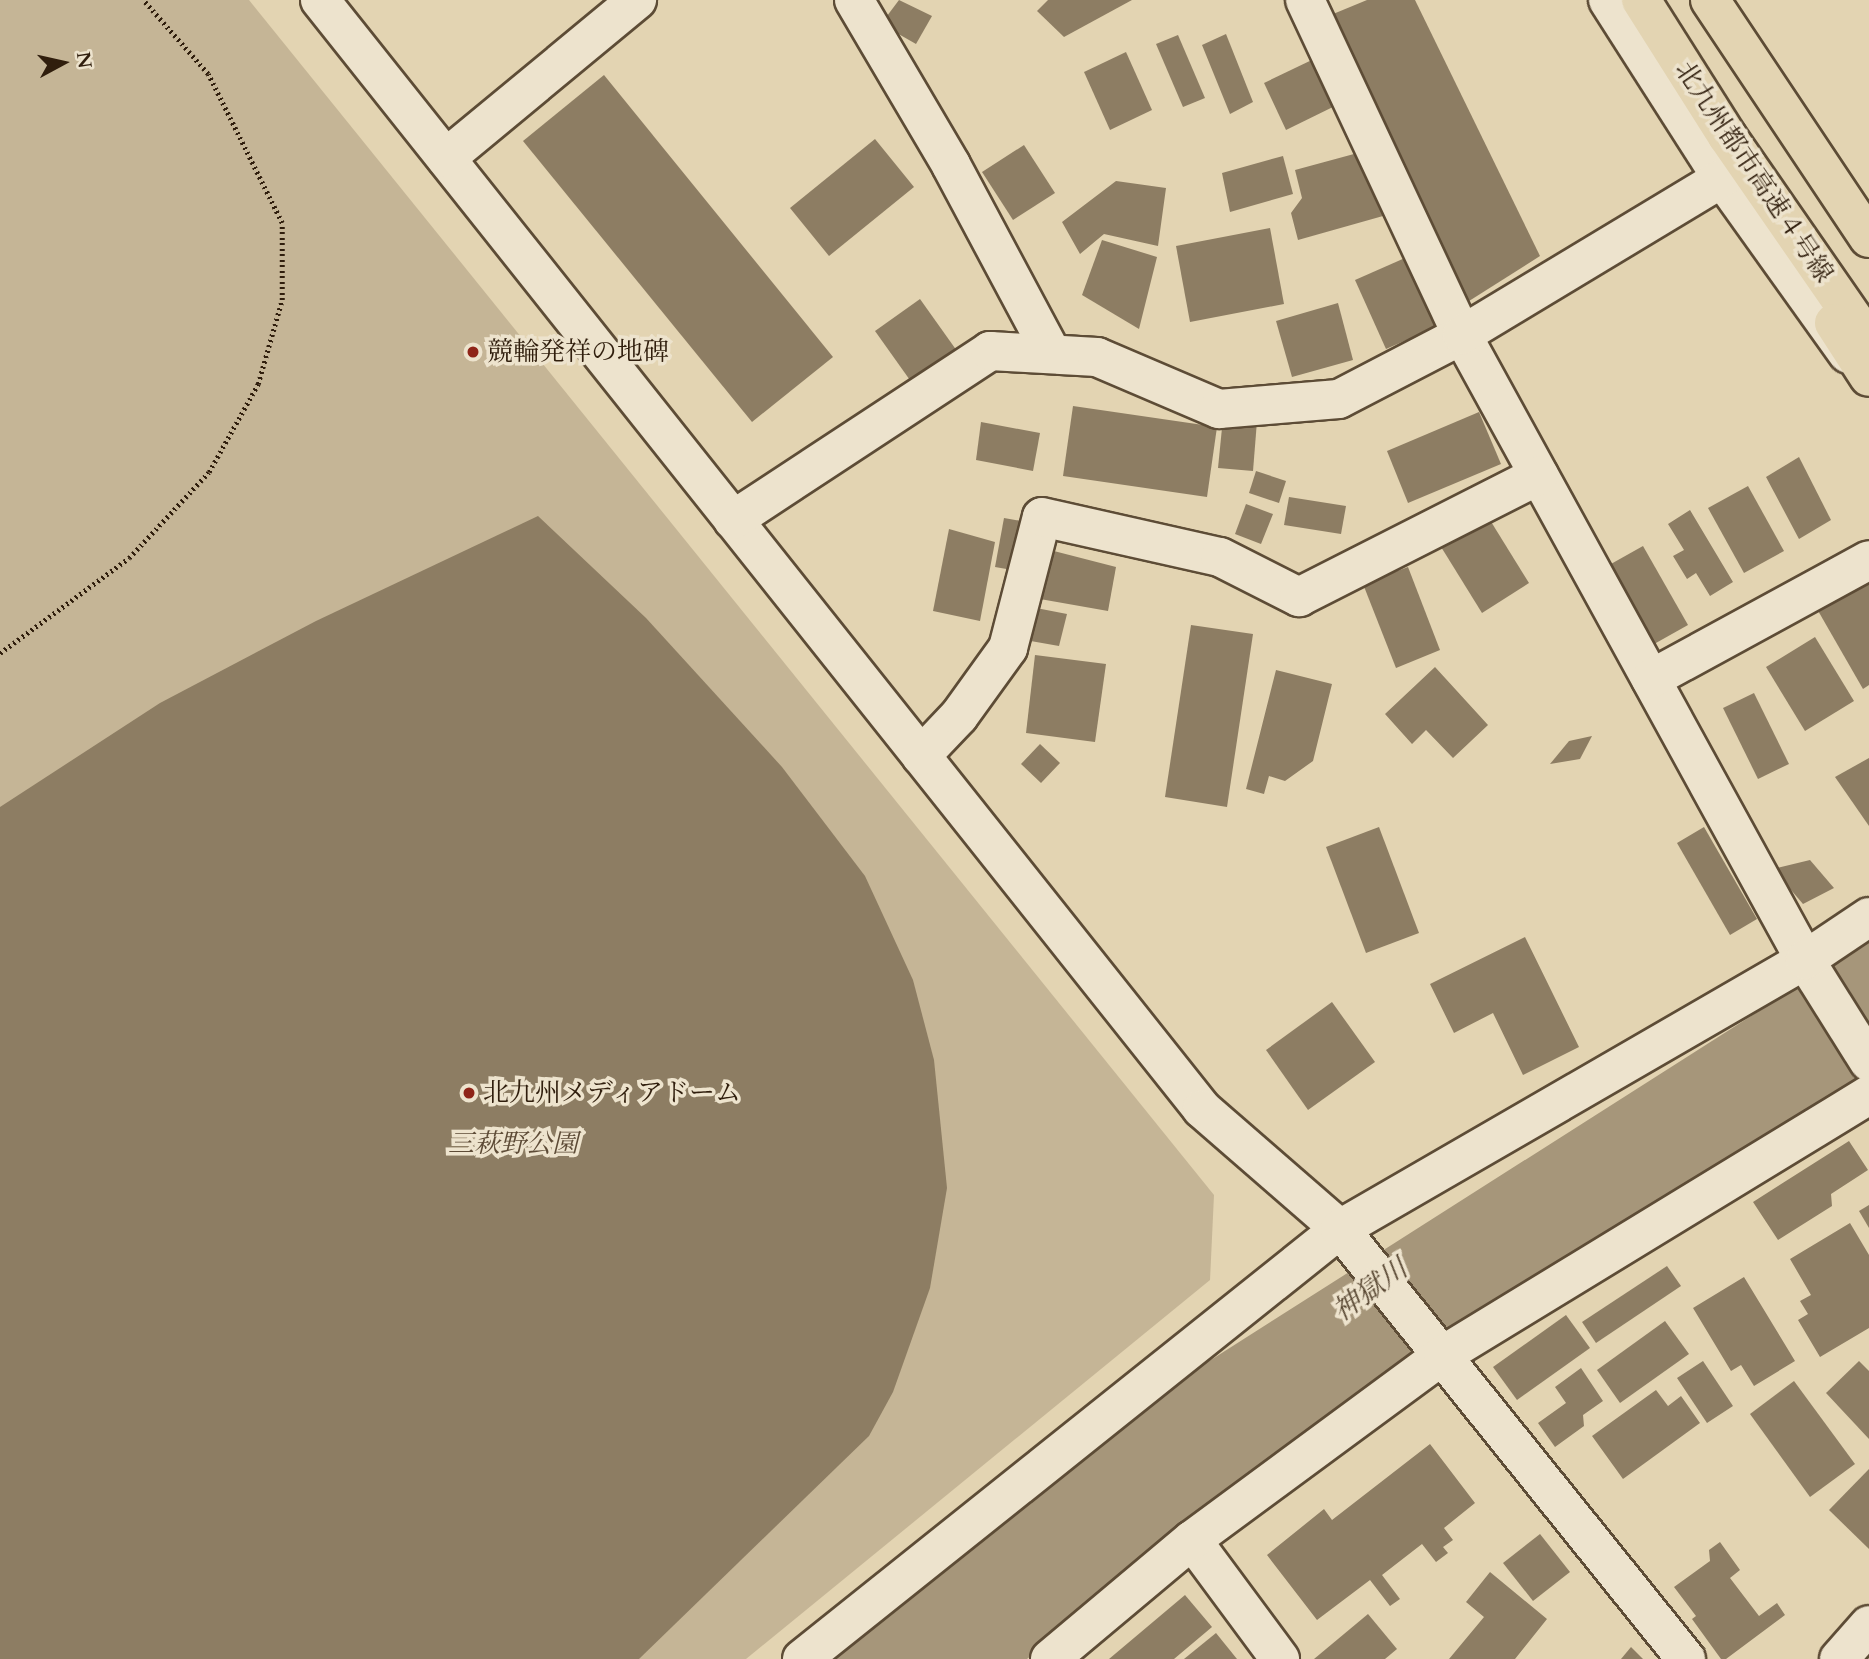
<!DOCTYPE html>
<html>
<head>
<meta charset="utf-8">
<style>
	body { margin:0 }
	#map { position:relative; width:1869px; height:1659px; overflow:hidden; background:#e3d4b2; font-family:Cardo,"Noto Serif JP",serif }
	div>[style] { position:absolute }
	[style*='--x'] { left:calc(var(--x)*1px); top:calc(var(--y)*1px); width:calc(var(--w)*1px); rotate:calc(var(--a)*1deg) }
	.green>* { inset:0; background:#c5b596 }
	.water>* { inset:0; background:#a6967a }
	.building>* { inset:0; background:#8d7d63 }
	.path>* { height:4.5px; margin-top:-2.25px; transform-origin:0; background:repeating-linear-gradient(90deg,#301e0d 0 2px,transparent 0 5.5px) }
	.roads { filter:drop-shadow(2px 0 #5d4c36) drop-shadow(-2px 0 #5d4c36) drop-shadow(0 2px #5d4c36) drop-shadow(0 -2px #5d4c36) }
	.minor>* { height:38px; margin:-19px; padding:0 19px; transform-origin:19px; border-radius:19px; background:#ede3cd }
	.highway>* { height:38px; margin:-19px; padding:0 19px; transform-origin:19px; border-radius:19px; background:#e3d4b2 }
	.dots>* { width:19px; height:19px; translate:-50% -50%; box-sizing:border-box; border:4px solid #ede3cd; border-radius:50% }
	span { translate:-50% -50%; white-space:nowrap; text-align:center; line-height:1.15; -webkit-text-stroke:7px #ede3cd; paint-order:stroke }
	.street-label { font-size:26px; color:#301e0d }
	.poi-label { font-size:26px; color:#301e0d }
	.left { translate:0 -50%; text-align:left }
	.park-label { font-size:26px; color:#5d4b36; font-style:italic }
	.water-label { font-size:28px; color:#594833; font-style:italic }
	.north { position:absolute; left:28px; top:28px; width:70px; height:70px; -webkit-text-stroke:5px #ede3cd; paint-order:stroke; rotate:82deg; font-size:19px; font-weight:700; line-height:28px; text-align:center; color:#301e0d }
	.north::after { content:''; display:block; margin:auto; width:24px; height:32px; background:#301e0d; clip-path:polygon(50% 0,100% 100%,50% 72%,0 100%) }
</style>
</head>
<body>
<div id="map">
	<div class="green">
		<div style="clip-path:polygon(0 0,249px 0,1214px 1195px,1210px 1280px,746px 1659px,0 1659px)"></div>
	</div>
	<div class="water">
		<div style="clip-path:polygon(1869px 941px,1869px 1074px,1407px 1358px,1027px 1659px,832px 1659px,1170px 1386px)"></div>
	</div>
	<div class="building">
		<div style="clip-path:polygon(899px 0,932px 16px,916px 44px,881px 24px)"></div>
		<div style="clip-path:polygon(1048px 0,1132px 0,1064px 37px,1037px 11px)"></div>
		<div style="clip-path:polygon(1367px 0,1415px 0,1540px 256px,1458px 308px,1321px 19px)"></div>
		<div style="clip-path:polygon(1226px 34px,1253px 102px,1230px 114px,1202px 45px)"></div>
		<div style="clip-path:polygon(1178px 35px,1205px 98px,1183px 107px,1156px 44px)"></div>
		<div style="clip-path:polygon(1126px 52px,1152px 110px,1110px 130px,1084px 72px)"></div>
		<div style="clip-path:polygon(1316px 58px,1339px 104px,1286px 130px,1264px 83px)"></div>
		<div style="clip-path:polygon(604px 75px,833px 357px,752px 422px,523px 141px)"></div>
		<div style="clip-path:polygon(875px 139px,914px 187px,829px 256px,790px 208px)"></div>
		<div style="clip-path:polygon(1024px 145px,1055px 193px,1013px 220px,982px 172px)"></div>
		<div style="clip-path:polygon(1365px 151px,1383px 216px,1298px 240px,1291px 213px,1302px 198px,1295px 170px)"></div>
		<div style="clip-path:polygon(1283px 156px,1293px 194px,1230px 212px,1222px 173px)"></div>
		<div style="clip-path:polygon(1116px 181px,1166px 188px,1158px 246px,1104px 234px,1080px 254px,1062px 222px)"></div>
		<div style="clip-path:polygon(1270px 228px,1284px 304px,1190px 322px,1176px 246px)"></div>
		<div style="clip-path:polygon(1102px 240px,1157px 257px,1139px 329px,1082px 295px)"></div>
		<div style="clip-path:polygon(1414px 254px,1445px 323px,1386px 349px,1355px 280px)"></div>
		<div style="clip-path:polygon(920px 299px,957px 351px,912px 383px,875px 331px)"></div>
		<div style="clip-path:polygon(1338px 303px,1353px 360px,1292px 377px,1276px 321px)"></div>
		<div style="clip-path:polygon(1073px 406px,1217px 427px,1207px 497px,1063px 476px)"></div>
		<div style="clip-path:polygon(1479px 412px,1501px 464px,1408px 503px,1387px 451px)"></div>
		<div style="clip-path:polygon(1223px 418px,1257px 421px,1253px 471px,1218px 468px)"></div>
		<div style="clip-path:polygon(981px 422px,1040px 433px,1033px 471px,976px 460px)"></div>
		<div style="clip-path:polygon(1799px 457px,1831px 520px,1799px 539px,1766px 477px)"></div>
		<div style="clip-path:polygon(1256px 471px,1286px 481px,1279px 503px,1249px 493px)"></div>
		<div style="clip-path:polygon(1748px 486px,1784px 551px,1744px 573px,1708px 508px)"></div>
		<div style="clip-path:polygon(1289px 497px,1346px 506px,1341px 534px,1284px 525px)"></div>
		<div style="clip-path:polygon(1246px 504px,1273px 514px,1261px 544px,1235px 534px)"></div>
		<div style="clip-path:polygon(1690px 510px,1733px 582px,1710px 596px,1696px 573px,1687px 579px,1673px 556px,1684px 550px,1668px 524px)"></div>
		<div style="clip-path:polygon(1485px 512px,1529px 583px,1482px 613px,1438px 542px)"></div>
		<div style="clip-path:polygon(538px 516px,646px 618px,782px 767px,865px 876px,913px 980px,934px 1060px,947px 1188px,930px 1288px,893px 1392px,869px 1436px,639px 1659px,0 1659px,0 807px,160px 703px,316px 621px)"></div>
		<div style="clip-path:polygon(1004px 518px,1027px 522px,1018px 571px,995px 567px)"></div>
		<div style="clip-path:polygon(949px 529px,995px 542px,980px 621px,933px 611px)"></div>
		<div style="clip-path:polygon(1643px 546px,1688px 625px,1647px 648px,1602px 569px)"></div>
		<div style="clip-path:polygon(1050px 550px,1116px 567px,1108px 611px,1040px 599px)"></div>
		<div style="clip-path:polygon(1408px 567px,1440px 650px,1396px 668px,1363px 584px)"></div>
		<div style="clip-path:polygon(1869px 579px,1869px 685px,1863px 689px,1813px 602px)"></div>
		<div style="clip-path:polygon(1031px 607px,1067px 614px,1059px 646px,1025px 640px)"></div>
		<div style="clip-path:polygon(1191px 625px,1253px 634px,1227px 807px,1165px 797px)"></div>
		<div style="clip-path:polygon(1815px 637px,1854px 701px,1805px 731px,1766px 667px)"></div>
		<div style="clip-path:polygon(1035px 655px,1106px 664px,1095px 742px,1026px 733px)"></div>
		<div style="clip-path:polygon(1435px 667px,1488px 725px,1453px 758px,1426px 730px,1412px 744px,1385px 714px)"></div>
		<div style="clip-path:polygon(1276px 670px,1332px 684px,1313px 761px,1285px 781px,1269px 776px,1264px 794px,1246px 789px)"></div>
		<div style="clip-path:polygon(1754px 693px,1789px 764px,1758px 779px,1723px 708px)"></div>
		<div style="clip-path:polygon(1592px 736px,1580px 759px,1550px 764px,1569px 741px)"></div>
		<div style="clip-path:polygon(1040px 744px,1060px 763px,1041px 783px,1021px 764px)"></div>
		<div style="clip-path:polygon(1869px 758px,1869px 826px,1835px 777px)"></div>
		<div style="clip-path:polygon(1379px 827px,1419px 933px,1366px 953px,1326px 847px)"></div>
		<div style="clip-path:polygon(1704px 827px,1757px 919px,1730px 935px,1677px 843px)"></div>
		<div style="clip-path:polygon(1810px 860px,1834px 888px,1803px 904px,1773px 869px)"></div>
		<div style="clip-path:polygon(1525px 937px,1579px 1047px,1523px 1075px,1493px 1013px,1454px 1033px,1430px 984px)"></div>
		<div style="clip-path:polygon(1332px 1002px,1375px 1062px,1308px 1110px,1266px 1050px)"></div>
		<div style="clip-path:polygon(1849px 1141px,1868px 1170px,1831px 1194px,1832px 1206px,1778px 1240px,1753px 1202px)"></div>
		<div style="clip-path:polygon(1869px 1205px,1869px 1228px,1859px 1211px)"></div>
		<div style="clip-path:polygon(1850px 1223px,1869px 1255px,1869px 1328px,1820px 1357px,1798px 1320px,1808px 1314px,1800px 1301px,1811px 1295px,1790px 1259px)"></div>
		<div style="clip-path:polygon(1667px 1266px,1681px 1286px,1596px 1343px,1582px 1322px)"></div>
		<div style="clip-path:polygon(1744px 1277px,1795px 1361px,1754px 1386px,1741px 1365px,1731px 1371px,1693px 1308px)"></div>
		<div style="clip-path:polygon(1566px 1315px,1590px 1348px,1517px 1400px,1493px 1367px)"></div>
		<div style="clip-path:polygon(1665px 1321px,1689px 1354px,1620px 1403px,1597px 1370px)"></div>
		<div style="clip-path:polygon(1703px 1361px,1733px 1406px,1707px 1423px,1677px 1378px)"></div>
		<div style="clip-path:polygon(1859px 1361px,1869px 1371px,1869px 1439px,1826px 1393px)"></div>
		<div style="clip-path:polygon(1581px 1368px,1603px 1401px,1583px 1415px,1584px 1426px,1555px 1447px,1538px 1423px,1566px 1403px,1555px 1387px)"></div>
		<div style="clip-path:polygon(1794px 1381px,1855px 1464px,1810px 1497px,1750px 1414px)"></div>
		<div style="clip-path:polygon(1656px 1390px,1668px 1406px,1681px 1396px,1700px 1423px,1623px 1479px,1592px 1436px)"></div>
		<div style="clip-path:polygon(1430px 1444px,1475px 1503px,1444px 1528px,1453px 1540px,1443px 1547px,1448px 1553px,1436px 1562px,1422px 1544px,1382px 1575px,1400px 1599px,1390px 1606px,1370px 1580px,1317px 1620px,1267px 1555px,1324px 1509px,1332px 1520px)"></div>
		<div style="clip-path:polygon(1869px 1469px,1869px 1549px,1829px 1510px)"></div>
		<div style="clip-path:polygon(1540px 1534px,1570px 1572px,1533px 1601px,1503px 1563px)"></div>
		<div style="clip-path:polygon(1720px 1542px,1740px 1570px,1730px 1578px,1759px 1616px,1777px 1603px,1785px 1615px,1726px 1659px,1721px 1659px,1692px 1619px,1696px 1616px,1674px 1587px,1710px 1561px,1709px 1550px)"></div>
		<div style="clip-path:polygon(1490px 1572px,1547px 1619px,1515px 1659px,1449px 1659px,1484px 1617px,1466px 1602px)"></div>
		<div style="clip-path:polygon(1185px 1595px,1212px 1627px,1174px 1659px,1109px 1659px)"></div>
		<div style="clip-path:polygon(1368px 1614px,1397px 1649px,1385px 1659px,1314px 1659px)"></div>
		<div style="clip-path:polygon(1216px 1633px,1237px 1659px,1184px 1659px)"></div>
		<div style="clip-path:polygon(1631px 1647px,1643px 1659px,1621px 1659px)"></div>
	</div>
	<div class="path">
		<div style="--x:0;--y:653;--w:160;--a:-36.4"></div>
		<div style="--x:129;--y:558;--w:117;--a:-47.1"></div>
		<div style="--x:209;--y:472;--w:101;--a:-60.9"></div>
		<div style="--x:258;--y:384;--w:87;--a:-74.1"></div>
		<div style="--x:282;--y:300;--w:77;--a:-90"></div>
		<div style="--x:282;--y:223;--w:166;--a:-116.4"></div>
		<div style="--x:208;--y:74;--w:98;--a:-131.3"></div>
	</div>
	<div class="roads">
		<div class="minor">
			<div style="--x:320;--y:0;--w:1417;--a:51.5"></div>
			<div style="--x:1202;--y:1109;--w:183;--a:41"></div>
			<div style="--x:1340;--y:1229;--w:552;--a:51.18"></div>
			<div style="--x:854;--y:0;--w:191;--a:59.5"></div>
			<div style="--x:951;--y:165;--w:214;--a:61.9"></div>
			<div style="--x:1305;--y:0;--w:370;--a:64.9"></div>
			<div style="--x:1462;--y:335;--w:713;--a:61.24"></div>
			<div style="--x:1805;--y:960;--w:120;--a:57.9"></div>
			<div style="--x:1608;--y:0;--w:211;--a:57.4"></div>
			<div style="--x:1722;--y:178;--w:216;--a:54.4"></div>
			<div style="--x:446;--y:158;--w:248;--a:-39.6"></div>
			<div style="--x:733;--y:520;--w:308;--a:-33.3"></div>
			<div style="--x:990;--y:351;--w:107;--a:3.2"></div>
			<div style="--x:1097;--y:357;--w:133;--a:23.1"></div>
			<div style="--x:1219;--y:409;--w:120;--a:-4.8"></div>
			<div style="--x:1339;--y:399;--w:139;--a:-27.5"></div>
			<div style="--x:1462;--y:335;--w:304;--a:-31.1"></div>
			<div style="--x:1651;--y:679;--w:248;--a:-28.6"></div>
			<div style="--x:921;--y:756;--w:55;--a:-46.5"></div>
			<div style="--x:959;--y:716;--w:84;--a:-54.2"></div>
			<div style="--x:1008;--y:648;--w:135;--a:-75.5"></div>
			<div style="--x:1042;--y:517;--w:182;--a:12.7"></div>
			<div style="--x:1220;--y:557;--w:89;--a:26.9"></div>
			<div style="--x:1299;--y:597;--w:269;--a:-26.9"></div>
			<div style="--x:1192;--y:1540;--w:148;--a:53.5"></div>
			<div style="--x:802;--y:1659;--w:689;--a:-38.63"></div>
			<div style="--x:1340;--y:1229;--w:537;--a:-30.05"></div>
			<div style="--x:1805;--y:960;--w:77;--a:-33.9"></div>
			<div style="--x:1050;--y:1659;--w:185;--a:-40"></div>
			<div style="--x:1192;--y:1540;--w:312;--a:-36.4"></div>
			<div style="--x:1443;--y:1355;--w:499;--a:-31.4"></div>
			<div style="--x:1839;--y:1659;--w:45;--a:-48.6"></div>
		</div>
		<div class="highway">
			<div style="--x:1641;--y:0;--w:161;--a:57.7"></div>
			<div style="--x:1727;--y:136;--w:249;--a:55.3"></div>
			<div style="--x:1710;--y:0;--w:286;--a:56.3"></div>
			<div style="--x:1834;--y:323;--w:64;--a:57.1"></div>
		</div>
	</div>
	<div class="dots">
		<div style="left:473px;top:352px;background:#8f2418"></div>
		<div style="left:469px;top:1093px;background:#8f2418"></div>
	</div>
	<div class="street-label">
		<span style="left:1754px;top:172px;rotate:56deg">北九州都市高速４号線</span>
	</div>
	<div class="poi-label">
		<span class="left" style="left:487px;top:352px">競輪発祥の地碑</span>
		<span class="left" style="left:483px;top:1093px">北九州メディアドーム</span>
	</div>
	<div class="park-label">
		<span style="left:513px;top:1144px">三萩野公園</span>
	</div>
	<div class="water-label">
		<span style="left:1370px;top:1290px;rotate:-36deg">神獄川</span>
	</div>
	<div class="north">N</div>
</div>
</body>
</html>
